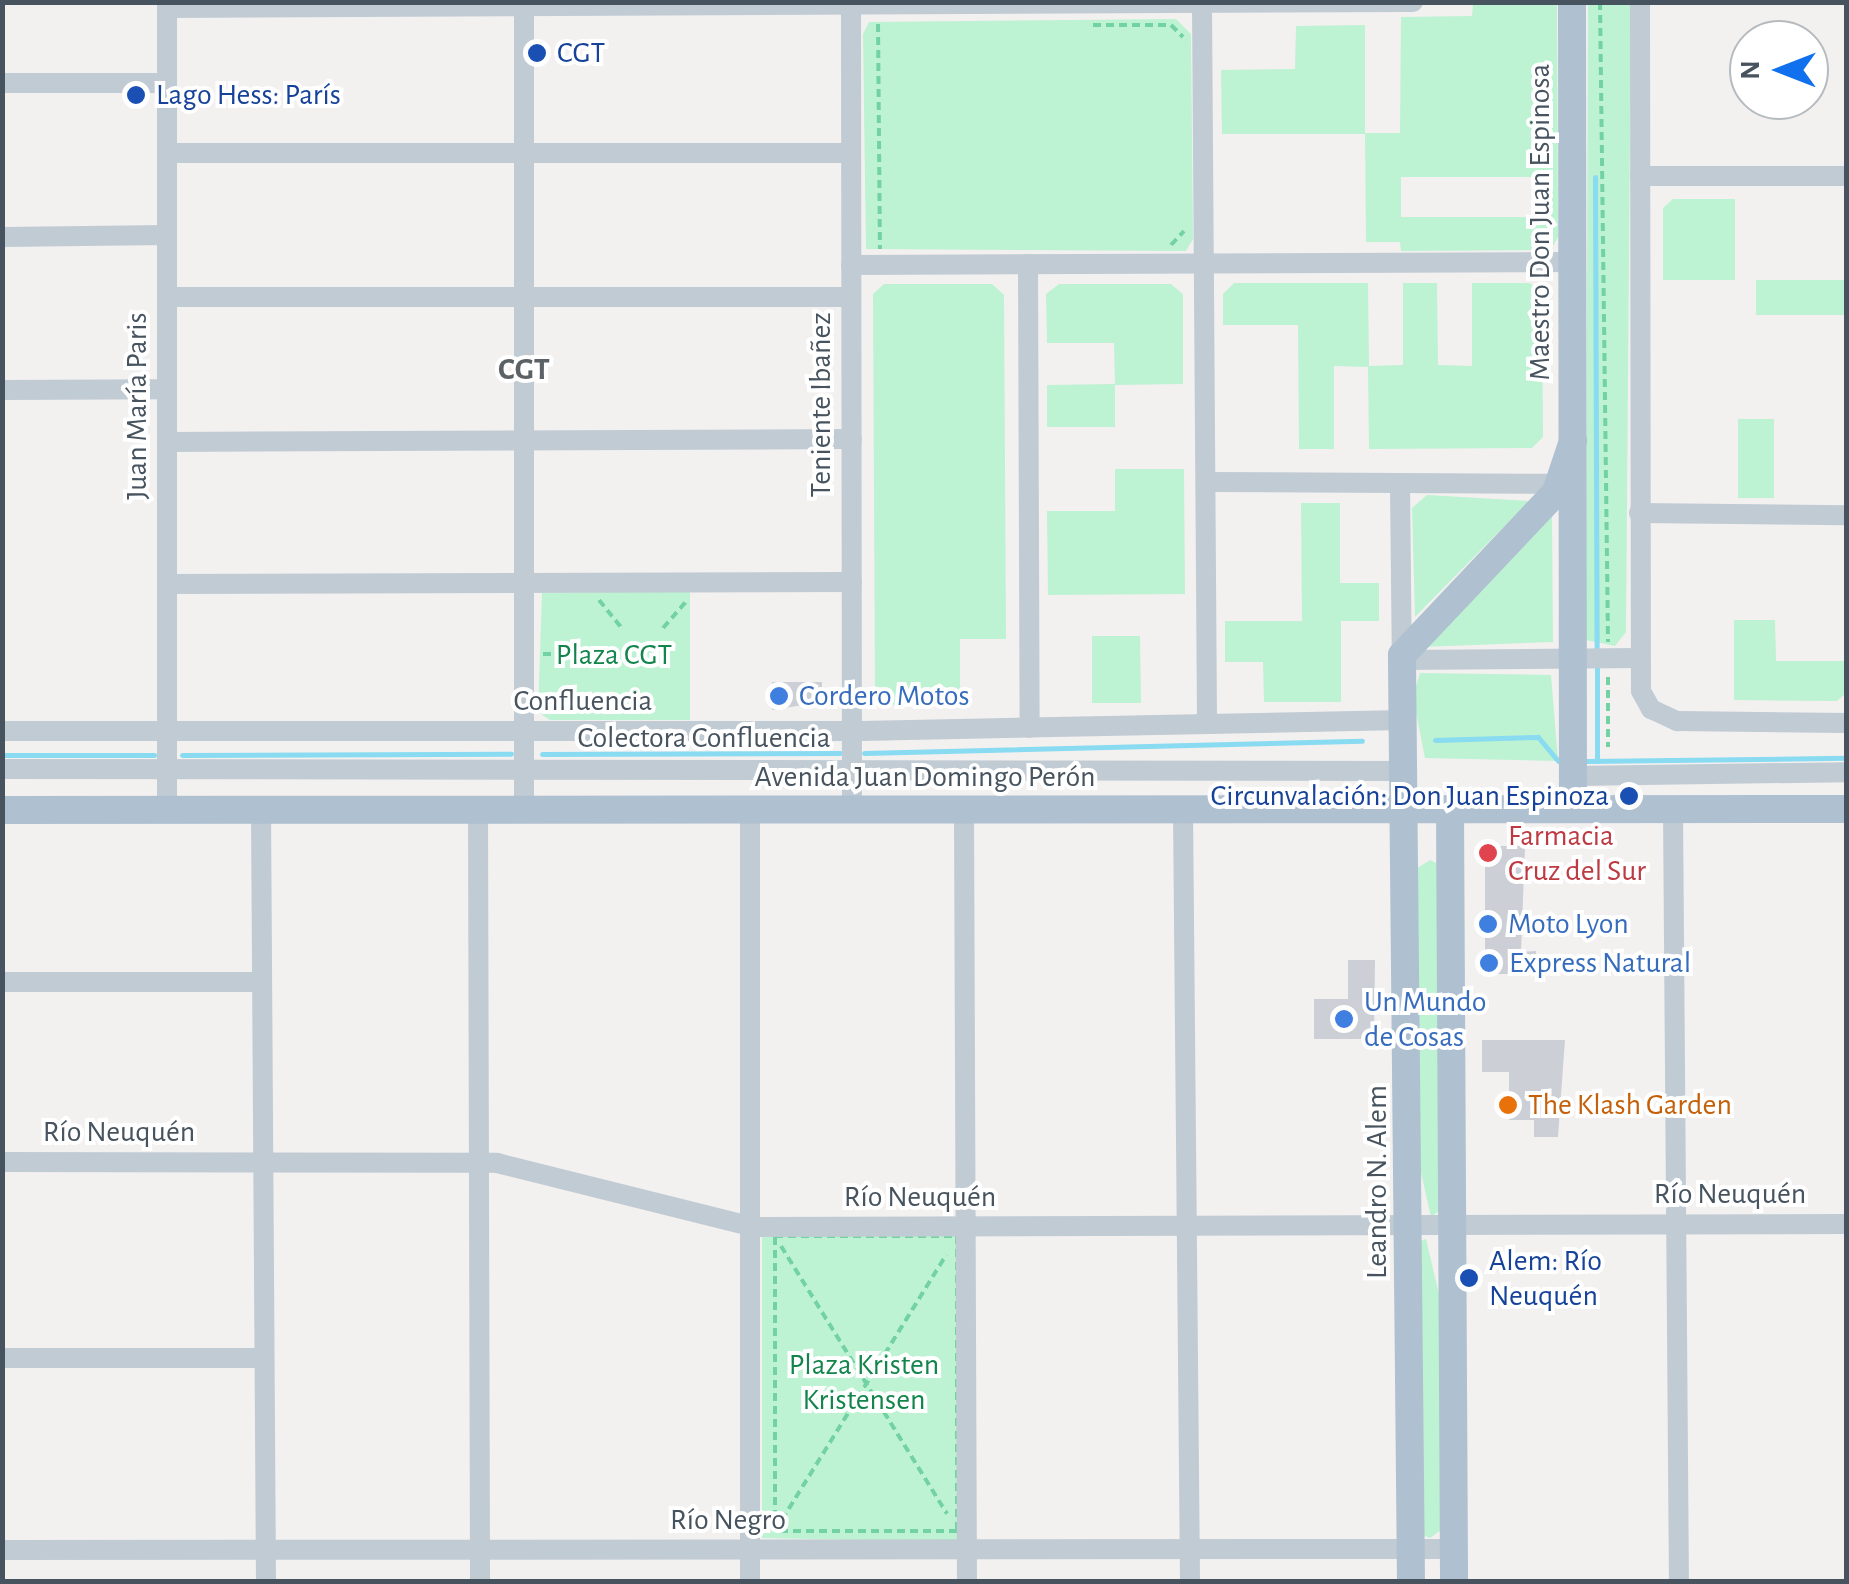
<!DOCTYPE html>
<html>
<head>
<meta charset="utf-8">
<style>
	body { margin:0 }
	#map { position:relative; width:1849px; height:1584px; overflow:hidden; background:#f3f0f0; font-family:"Alegreya Sans",sans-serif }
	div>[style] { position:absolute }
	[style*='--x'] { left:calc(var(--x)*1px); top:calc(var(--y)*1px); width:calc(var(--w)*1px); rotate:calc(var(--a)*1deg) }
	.green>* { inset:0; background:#bdf2d2 }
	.stream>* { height:5px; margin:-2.5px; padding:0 2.5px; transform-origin:2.5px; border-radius:2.5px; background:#88dbf1 }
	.building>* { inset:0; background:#cccfd5 }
	.path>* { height:4px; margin-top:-2px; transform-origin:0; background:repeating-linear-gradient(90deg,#73d2a3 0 8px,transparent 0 13px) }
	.minor>* { height:20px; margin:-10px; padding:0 10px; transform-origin:10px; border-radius:10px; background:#c0cbd3 }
	.major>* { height:28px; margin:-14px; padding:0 14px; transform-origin:14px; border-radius:14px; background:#afc0d0 }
	.dots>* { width:28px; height:28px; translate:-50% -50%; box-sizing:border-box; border:5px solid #fff; border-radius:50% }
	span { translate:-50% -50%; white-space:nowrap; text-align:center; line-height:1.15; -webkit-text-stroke:8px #fff; paint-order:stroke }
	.transit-label { font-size:30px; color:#164399 }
	.left { translate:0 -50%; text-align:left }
	.right { translate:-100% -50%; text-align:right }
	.street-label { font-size:30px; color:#47545f }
	.park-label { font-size:30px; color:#13854c }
	.shop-label { font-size:30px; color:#366cbe }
	.health-label { font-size:30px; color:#be3a42 }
	.food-label { font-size:30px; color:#c56008 }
	.neighbourhood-label { font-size:32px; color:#5c6166; font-weight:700 }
	.frame { position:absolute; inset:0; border:5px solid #47545f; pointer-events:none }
	.north { position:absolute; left:1729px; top:20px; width:100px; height:100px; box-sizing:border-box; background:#fff; border:2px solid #b5bbbf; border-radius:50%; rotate:270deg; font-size:28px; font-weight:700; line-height:40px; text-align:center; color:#47545f }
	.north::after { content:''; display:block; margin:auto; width:35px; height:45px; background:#1070ed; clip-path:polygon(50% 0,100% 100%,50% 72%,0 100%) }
</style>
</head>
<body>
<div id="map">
	<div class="green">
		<div style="clip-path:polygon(evenodd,1473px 3px,1557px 3px,1558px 237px,1551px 250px,1401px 251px,1400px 242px,1366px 242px,1365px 134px,1222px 134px,1221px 70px,1295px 69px,1296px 26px,1365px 25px,1365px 133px,1400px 133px,1401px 17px,1472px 16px,1473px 3px,1401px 177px,1538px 177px,1538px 217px,1401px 217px,1401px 177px)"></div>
		<div style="clip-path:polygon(1588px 3px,1631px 3px,1626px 632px,1615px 646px,1586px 640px)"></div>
		<div style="clip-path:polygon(1176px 19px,1191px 34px,1193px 239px,1186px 251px,866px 249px,863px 34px,869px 22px)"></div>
		<div style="clip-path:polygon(1673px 199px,1735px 199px,1735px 280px,1663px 280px,1663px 208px)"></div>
		<div style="clip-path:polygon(1756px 280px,1846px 280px,1846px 315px,1756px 315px)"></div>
		<div style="clip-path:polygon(1234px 283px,1368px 283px,1369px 366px,1403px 365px,1403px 283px,1437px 283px,1438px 365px,1472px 366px,1472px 283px,1530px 283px,1542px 294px,1543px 437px,1532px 448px,1369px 449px,1368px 367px,1334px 366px,1334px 449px,1299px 449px,1298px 325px,1223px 325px,1223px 294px)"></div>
		<div style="clip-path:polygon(884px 284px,992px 284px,1004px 295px,1006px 639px,960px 639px,960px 704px,888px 705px,875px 692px,873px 294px)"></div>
		<div style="clip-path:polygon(1059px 284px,1171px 284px,1183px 294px,1183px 384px,1115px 385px,1115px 427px,1047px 427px,1047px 385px,1115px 384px,1114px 343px,1047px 343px,1046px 294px)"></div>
		<div style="clip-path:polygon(1738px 419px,1774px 419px,1774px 498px,1738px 498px)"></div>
		<div style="clip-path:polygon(1115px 469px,1184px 469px,1185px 594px,1048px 595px,1047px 511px,1115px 511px)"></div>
		<div style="clip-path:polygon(1427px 495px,1529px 501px,1415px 617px,1412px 508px)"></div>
		<div style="clip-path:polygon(1301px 503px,1340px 503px,1340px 583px,1379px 583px,1379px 621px,1341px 621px,1341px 702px,1264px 702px,1263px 662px,1225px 662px,1225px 621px,1302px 621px)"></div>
		<div style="clip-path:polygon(1552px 515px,1553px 642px,1422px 647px)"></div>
		<div style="clip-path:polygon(690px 591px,690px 720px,550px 720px,538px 712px,542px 593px)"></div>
		<div style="clip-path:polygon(1734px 620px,1775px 620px,1776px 661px,1846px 661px,1846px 693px,1837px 701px,1734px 700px)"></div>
		<div style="clip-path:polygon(1092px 636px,1140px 636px,1141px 703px,1092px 703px)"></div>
		<div style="clip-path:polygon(1420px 673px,1551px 675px,1558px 761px,1425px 758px,1413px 697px)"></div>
		<div style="clip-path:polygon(1430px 860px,1438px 864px,1439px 1211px,1431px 1217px,1417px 1155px,1417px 868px)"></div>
		<div style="clip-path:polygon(966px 1227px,966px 1542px,762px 1538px,762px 1228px)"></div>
		<div style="clip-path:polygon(1426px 1239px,1441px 1303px,1441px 1530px,1430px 1538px,1422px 1535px,1418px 1242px)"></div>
	</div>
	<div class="stream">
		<div style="--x:1595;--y:177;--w:476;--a:89.8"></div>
		<div style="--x:1597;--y:664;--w:97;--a:90"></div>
		<div style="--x:1435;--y:740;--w:103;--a:-1.7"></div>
		<div style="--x:1538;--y:737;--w:31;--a:50"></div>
		<div style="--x:864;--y:753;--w:498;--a:-1.4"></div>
		<div style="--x:542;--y:754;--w:298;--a:-0.2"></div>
		<div style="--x:2;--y:755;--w:152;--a:0"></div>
		<div style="--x:182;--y:755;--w:329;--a:-0.2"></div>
		<div style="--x:1587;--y:761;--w:259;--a:-0.7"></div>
	</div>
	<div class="building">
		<div style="clip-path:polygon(772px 682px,822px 682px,822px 702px,772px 710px)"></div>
		<div style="clip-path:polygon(1485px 846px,1525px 846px,1521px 952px,1536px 951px,1536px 974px,1485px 974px)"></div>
		<div style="clip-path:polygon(1348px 960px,1375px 960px,1374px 1039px,1314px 1039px,1314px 999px,1348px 999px)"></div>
		<div style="clip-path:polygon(1482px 1040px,1565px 1040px,1558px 1137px,1534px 1137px,1534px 1120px,1509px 1120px,1509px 1072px,1482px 1072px)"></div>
	</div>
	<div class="path">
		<div style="--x:1600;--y:2;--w:640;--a:89.28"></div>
		<div style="--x:878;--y:24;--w:225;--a:89.5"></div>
		<div style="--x:1093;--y:25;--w:78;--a:0"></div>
		<div style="--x:1171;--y:25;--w:17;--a:45"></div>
		<div style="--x:1171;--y:245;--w:19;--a:-47"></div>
		<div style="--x:599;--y:600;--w:36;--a:51"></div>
		<div style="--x:663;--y:628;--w:37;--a:-49"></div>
		<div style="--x:543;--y:654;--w:25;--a:0"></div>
		<div style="--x:1608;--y:677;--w:70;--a:90"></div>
		<div style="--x:650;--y:695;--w:16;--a:90"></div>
		<div style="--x:546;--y:710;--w:26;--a:-32"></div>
		<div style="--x:775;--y:1236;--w:182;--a:0"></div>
		<div style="--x:957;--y:1236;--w:295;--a:90"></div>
		<div style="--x:957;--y:1531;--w:182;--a:180"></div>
		<div style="--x:775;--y:1531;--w:295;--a:-90"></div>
		<div style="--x:781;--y:1246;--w:315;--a:58.2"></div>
		<div style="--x:775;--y:1531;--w:325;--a:-58.2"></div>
	</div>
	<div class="minor">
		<div style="--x:167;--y:2;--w:808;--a:90"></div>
		<div style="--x:851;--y:2;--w:806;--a:89.93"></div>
		<div style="--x:1640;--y:2;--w:689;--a:89.92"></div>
		<div style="--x:1641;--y:691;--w:21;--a:61"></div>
		<div style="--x:1651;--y:709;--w:29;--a:25"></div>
		<div style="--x:1677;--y:721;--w:169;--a:0.7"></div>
		<div style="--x:1202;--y:4;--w:720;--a:89.6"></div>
		<div style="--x:167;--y:8;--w:1246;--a:-0.28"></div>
		<div style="--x:2;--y:83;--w:165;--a:0"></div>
		<div style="--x:167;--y:153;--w:684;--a:0"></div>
		<div style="--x:1640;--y:176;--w:206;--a:0"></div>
		<div style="--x:2;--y:237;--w:165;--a:-0.7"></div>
		<div style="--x:1028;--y:264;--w:464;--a:89.8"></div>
		<div style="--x:851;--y:265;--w:721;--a:-0.24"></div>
		<div style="--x:167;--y:297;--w:684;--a:0"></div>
		<div style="--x:2;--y:390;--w:165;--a:-0.3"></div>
		<div style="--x:167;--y:442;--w:685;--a:-0.25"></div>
		<div style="--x:1206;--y:482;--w:355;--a:0.3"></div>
		<div style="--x:1400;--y:483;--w:177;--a:89.4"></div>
		<div style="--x:1402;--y:660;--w:237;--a:-0.5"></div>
		<div style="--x:1639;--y:513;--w:207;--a:0.6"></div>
		<div style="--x:167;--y:584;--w:685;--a:-0.17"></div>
		<div style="--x:2;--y:731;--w:859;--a:0"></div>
		<div style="--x:861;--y:731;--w:543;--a:-1.16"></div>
		<div style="--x:2;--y:769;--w:1404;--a:0.08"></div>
		<div style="--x:1574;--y:776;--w:272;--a:-0.8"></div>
		<div style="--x:261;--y:809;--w:773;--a:89.63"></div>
		<div style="--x:478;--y:809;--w:773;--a:89.85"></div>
		<div style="--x:524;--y:809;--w:802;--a:-90"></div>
		<div style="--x:1673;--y:809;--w:773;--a:89.56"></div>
		<div style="--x:964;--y:810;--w:772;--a:89.78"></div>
		<div style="--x:1183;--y:810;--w:772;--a:89.48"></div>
		<div style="--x:2;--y:982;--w:260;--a:0"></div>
		<div style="--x:2;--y:1162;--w:495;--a:0.1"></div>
		<div style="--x:497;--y:1163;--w:265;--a:14"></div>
		<div style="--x:754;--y:1227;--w:1092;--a:-0.16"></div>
		<div style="--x:2;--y:1358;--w:262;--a:0"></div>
		<div style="--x:2;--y:1550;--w:1452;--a:-0.04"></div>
		<div style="--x:750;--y:1582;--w:774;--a:-90"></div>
	</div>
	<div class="major">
		<div style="--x:1572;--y:2;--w:807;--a:89.93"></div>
		<div style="--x:1450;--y:809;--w:773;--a:89.7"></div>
		<div style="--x:2;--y:810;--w:1844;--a:-0.03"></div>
		<div style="--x:1411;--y:1582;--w:927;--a:-90.56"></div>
		<div style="--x:1402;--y:655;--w:224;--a:-46.6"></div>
		<div style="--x:1556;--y:492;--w:54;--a:-71.6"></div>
	</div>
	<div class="dots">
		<div style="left:537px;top:53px;background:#1a4fb4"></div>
		<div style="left:136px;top:95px;background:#1a4fb4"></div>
		<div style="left:779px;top:696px;background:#3f7fe0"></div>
		<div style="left:1629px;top:796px;background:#1a4fb4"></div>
		<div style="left:1488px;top:853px;background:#e0444e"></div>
		<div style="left:1488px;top:924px;background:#3f7fe0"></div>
		<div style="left:1489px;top:963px;background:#3f7fe0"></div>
		<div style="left:1344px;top:1019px;background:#3f7fe0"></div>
		<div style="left:1508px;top:1105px;background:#e8710a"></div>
		<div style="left:1469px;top:1278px;background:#1a4fb4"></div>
	</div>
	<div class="transit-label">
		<span class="left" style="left:557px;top:53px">CGT</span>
		<span class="left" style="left:156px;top:95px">Lago Hess: París</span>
		<span class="right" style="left:1609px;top:796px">Circunvalación: Don Juan Espinoza</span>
		<span class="left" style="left:1489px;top:1278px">Alem: Río<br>Neuquén</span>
	</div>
	<div class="street-label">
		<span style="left:1540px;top:222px;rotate:-90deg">Maestro Don Juan Espinosa</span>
		<span style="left:821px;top:405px;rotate:-90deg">Teniente Ibañez</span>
		<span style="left:137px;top:406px;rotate:-90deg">Juan María Paris</span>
		<span style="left:583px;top:701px">Confluencia</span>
		<span style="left:704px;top:738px">Colectora Confluencia</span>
		<span style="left:925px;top:777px">Avenida Juan Domingo Perón</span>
		<span style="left:119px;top:1132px">Río Neuquén</span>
		<span style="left:1377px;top:1182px;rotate:-90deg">Leandro N. Alem</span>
		<span style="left:1730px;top:1194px">Río Neuquén</span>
		<span style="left:920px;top:1197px">Río Neuquén</span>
		<span style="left:728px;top:1520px">Río Negro</span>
	</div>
	<div class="park-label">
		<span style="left:614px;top:655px">Plaza CGT</span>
		<span style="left:864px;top:1382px">Plaza Kristen<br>Kristensen</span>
	</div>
	<div class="shop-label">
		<span class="left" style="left:799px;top:696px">Cordero Motos</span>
		<span class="left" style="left:1508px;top:924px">Moto Lyon</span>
		<span class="left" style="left:1509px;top:963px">Express Natural</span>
		<span class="left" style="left:1364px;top:1019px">Un Mundo<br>de Cosas</span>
	</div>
	<div class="health-label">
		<span class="left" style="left:1508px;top:853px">Farmacia<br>Cruz del Sur</span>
	</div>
	<div class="food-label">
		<span class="left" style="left:1528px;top:1105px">The Klash Garden</span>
	</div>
	<div class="neighbourhood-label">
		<span style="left:524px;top:369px">CGT</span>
	</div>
	<div class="frame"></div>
	<div class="north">N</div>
</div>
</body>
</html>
